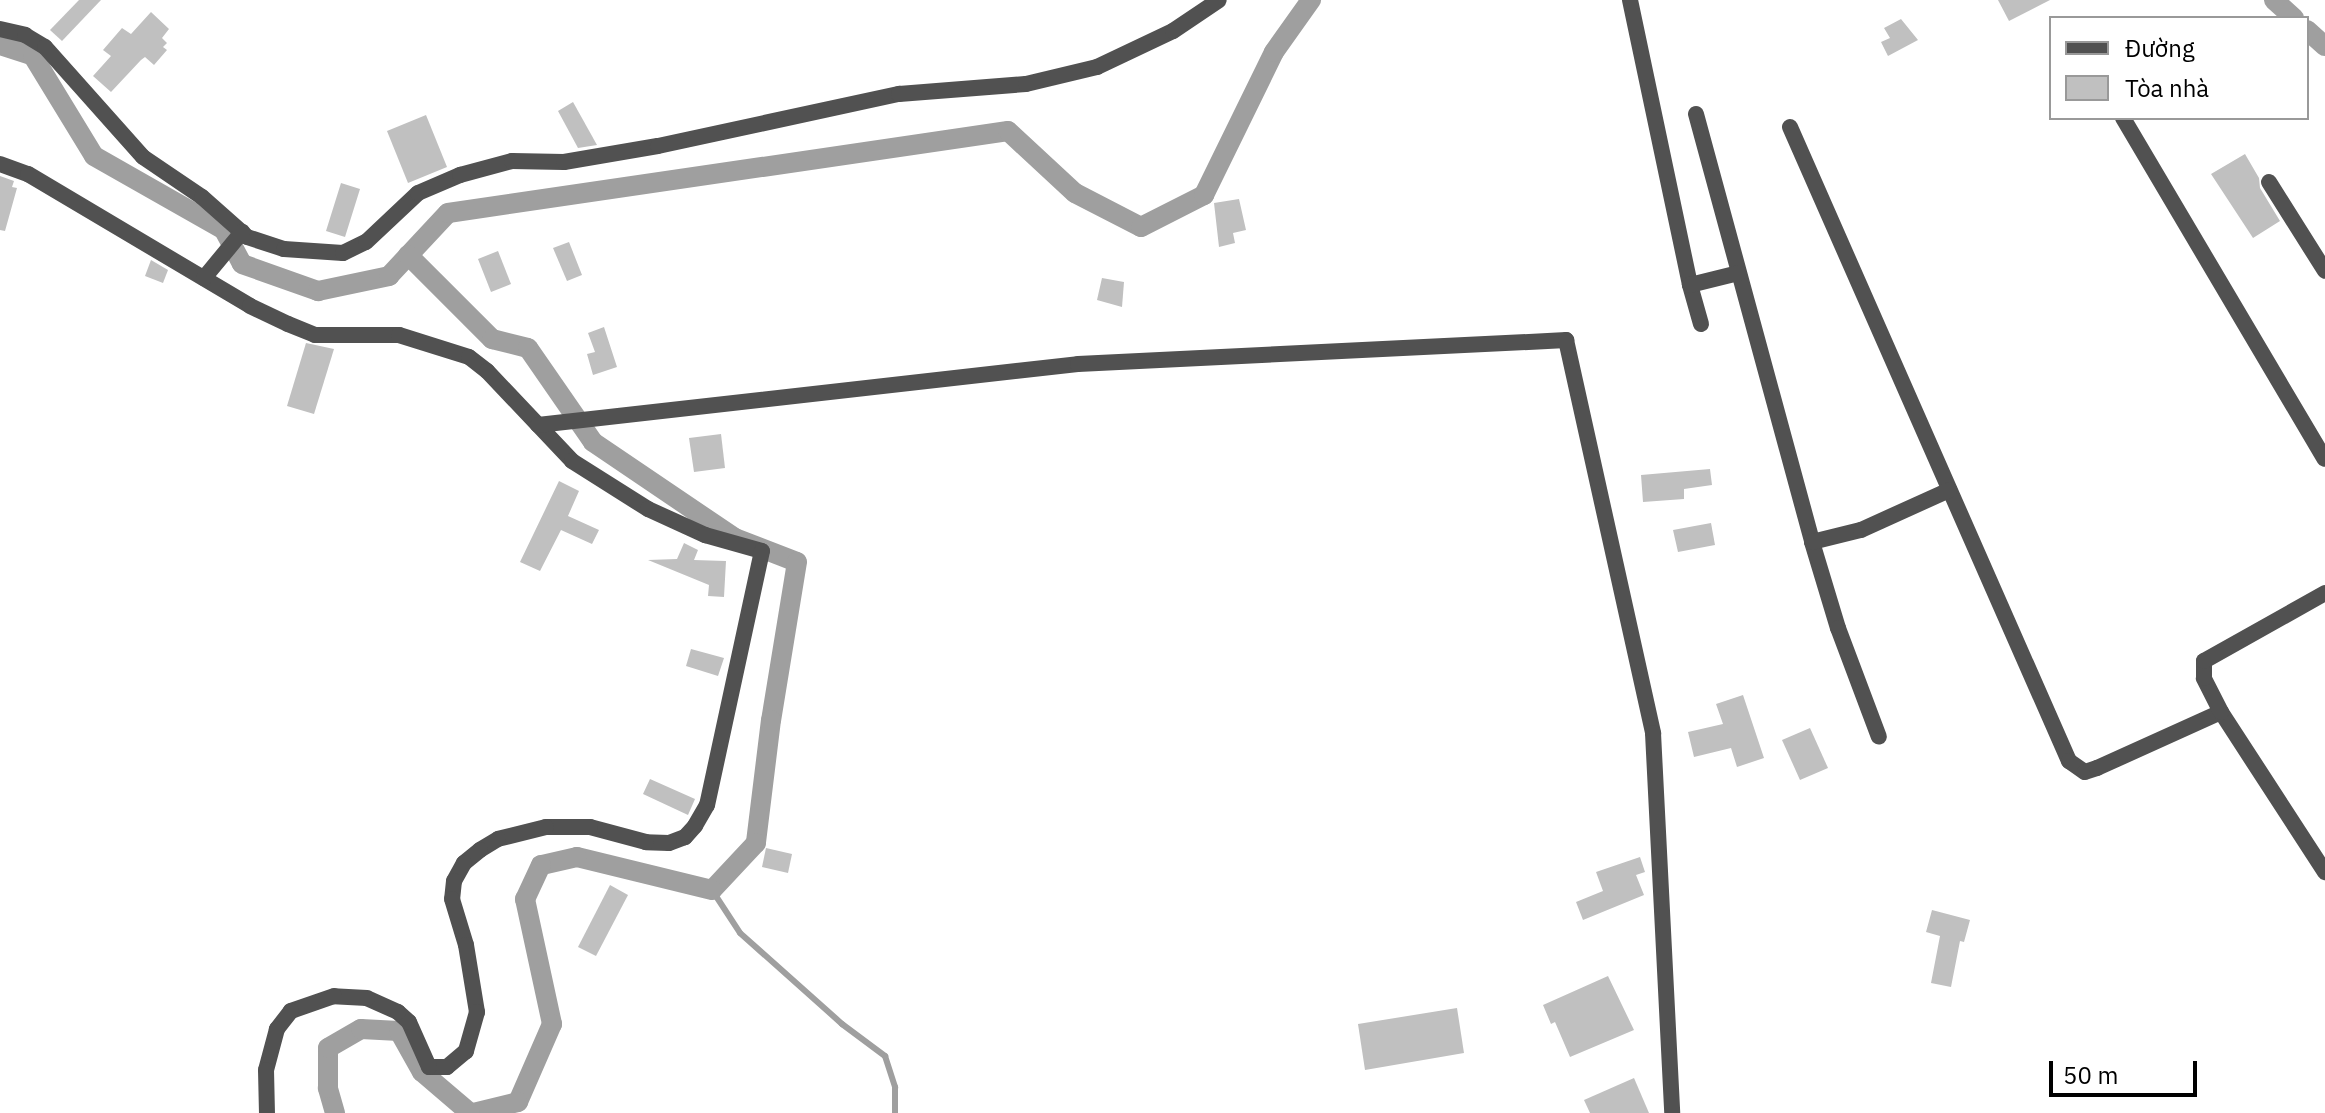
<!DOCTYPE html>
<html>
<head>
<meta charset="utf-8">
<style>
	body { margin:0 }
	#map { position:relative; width:2325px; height:1113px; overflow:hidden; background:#fff; font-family:"IBM Plex Sans",sans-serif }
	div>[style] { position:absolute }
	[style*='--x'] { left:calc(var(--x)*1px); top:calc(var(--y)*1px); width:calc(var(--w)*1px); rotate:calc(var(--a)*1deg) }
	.stream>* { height:6px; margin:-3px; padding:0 3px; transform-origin:3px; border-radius:3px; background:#9f9f9f }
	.canal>* { height:20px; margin:-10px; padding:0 10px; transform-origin:10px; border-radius:10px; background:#9f9f9f }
	.building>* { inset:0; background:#c0c0c0 }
	.minor>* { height:16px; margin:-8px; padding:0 8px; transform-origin:8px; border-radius:8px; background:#515151 }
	span { translate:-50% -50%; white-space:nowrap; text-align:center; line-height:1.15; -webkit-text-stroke:6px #fff; paint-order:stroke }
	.legend { position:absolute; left:2049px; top:16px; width:260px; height:104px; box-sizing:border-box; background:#fff; border:2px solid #999; margin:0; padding:10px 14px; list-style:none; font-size:24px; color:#000 }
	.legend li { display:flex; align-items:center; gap:16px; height:40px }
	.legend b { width:40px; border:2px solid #999 }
	.scale { position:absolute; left:2049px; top:1061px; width:148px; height:36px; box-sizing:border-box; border:4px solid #000; border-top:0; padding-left:10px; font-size:24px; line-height:28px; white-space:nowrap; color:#000; -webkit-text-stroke:6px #fff; paint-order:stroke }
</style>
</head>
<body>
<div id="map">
	<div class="stream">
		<div style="--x:712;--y:890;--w:51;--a:56.9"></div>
		<div style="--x:740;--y:933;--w:137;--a:41.7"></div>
		<div style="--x:842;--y:1024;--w:54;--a:36.7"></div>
		<div style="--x:885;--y:1056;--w:33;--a:72"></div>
		<div style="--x:895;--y:1087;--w:26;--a:90"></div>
	</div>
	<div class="canal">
		<div style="--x:2274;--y:0;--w:27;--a:42"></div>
		<div style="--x:2307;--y:30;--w:24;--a:42"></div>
		<div style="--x:0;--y:45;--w:35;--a:18"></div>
		<div style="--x:33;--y:56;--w:117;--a:58.6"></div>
		<div style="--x:94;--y:156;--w:150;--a:29.6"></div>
		<div style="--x:224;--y:230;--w:38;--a:62"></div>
		<div style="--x:242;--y:264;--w:81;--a:19.6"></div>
		<div style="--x:318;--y:291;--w:73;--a:-11.9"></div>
		<div style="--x:389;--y:276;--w:86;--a:-46.9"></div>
		<div style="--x:448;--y:213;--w:566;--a:-8.33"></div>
		<div style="--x:1008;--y:131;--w:91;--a:42.8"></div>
		<div style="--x:1075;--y:193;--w:74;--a:27.3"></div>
		<div style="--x:1141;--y:227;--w:71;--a:-26.9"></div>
		<div style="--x:1204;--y:195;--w:159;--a:-63.9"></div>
		<div style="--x:1274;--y:52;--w:64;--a:-54.6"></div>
		<div style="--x:408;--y:255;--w:119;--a:45"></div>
		<div style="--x:492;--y:339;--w:37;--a:14"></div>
		<div style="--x:528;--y:348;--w:114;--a:55.3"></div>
		<div style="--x:593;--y:442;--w:171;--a:34.1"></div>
		<div style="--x:735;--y:538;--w:66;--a:21.2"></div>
		<div style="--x:797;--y:562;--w:160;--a:99.3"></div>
		<div style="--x:771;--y:720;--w:124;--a:97"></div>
		<div style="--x:756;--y:843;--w:64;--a:133.1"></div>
		<div style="--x:712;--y:890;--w:139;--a:-166.3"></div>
		<div style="--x:577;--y:857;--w:37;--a:167"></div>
		<div style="--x:541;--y:865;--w:38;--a:115"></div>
		<div style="--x:525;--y:899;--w:128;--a:77.8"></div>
		<div style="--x:552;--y:1024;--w:85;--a:113.6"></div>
		<div style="--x:518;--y:1102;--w:46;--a:166.3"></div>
		<div style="--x:335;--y:1113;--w:26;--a:-106"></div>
		<div style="--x:328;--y:1088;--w:40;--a:-90"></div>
		<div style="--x:328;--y:1048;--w:38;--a:-30"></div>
		<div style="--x:361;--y:1029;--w:38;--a:3"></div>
		<div style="--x:399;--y:1031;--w:47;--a:60.7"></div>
		<div style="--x:422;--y:1072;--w:63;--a:40.5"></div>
	</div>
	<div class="building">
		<div style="clip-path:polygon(79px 0,101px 0,62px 41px,50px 30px)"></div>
		<div style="clip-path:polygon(1998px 0,2050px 0,2009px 21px)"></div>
		<div style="clip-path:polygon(151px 12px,169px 29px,162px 38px,167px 43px,163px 47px,167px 50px,154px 65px,145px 57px,141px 60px,111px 92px,93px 76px,111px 56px,103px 50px,122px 28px,131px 34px)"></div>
		<div style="clip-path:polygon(1901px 19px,1918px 40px,1888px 56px,1881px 42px,1890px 38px,1884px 28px)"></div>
		<div style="clip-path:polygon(573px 102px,597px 145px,578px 148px,558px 111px)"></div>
		<div style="clip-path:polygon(426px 115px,447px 167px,408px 183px,387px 131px)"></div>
		<div style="clip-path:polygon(2245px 154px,2259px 178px,2260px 188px,2280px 221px,2253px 238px,2211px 174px)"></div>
		<div style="clip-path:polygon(0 176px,14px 181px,12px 187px,17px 188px,5px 231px,0 230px)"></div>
		<div style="clip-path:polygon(341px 183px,360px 189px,345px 237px,326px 231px)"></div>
		<div style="clip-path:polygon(1239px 199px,1246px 230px,1233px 233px,1235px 243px,1219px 247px,1214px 203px)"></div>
		<div style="clip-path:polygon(569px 242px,582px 275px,567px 281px,553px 248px)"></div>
		<div style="clip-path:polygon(498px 251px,511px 284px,491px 292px,478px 259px)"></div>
		<div style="clip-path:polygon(151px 260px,168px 270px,163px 283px,145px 276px)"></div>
		<div style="clip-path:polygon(1102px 278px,1124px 282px,1122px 307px,1097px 300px)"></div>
		<div style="clip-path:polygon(604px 327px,617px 367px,593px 375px,587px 354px,595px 352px,588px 333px)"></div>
		<div style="clip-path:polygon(306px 343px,334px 349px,314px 414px,287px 406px)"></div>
		<div style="clip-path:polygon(721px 434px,725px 468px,694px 472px,689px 438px)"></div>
		<div style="clip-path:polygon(1710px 469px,1712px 485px,1684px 489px,1684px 499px,1643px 502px,1641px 475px)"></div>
		<div style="clip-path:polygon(559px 481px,579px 491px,568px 516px,599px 530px,592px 544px,561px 530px,540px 571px,520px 562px)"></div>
		<div style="clip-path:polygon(1711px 523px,1715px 545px,1678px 552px,1673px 530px)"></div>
		<div style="clip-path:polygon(684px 543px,698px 550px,694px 560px,726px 561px,724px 597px,708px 596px,709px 585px,648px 560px,677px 559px)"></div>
		<div style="clip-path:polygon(691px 649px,724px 658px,718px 676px,686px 666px)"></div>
		<div style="clip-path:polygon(1743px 695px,1764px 758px,1737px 767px,1731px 748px,1694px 757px,1688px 732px,1723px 724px,1716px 704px)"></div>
		<div style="clip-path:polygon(1810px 728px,1828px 768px,1800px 780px,1782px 740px)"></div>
		<div style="clip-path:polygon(650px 779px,695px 799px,688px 815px,643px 794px)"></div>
		<div style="clip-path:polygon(766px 848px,792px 854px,788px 873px,762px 867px)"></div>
		<div style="clip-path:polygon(1640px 857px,1645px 872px,1636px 875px,1644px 895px,1583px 920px,1576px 902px,1603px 891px,1596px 872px)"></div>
		<div style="clip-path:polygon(610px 885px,628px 895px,596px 956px,578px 947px)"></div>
		<div style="clip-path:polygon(1932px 910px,1970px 920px,1964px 942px,1960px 941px,1951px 987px,1931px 983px,1940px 936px,1926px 932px)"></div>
		<div style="clip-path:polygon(1608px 976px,1634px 1030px,1570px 1057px,1555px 1022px,1551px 1024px,1543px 1005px)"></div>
		<div style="clip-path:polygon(1457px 1008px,1464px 1053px,1365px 1070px,1358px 1024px)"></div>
		<div style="clip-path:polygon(1634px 1078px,1649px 1113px,1590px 1113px,1584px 1100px)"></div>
	</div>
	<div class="minor">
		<div style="--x:1630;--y:0;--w:291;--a:78.1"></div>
		<div style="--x:0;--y:29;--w:26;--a:13"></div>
		<div style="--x:25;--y:35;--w:23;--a:31"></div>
		<div style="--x:45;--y:47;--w:147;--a:48.3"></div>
		<div style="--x:143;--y:157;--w:71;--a:34.1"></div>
		<div style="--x:202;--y:197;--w:60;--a:41.6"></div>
		<div style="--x:247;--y:237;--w:39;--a:18"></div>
		<div style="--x:284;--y:249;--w:59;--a:3.9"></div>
		<div style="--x:343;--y:253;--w:25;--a:-26"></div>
		<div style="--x:366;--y:242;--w:71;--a:-43.3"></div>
		<div style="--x:418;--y:193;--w:46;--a:-23.2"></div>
		<div style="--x:460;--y:175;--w:54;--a:-15.1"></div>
		<div style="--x:512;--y:161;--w:52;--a:1.1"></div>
		<div style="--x:564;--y:162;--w:95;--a:-9.7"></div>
		<div style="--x:658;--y:146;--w:247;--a:-12.2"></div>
		<div style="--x:899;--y:94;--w:127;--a:-4.5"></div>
		<div style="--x:1026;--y:84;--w:73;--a:-13.5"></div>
		<div style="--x:1097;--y:67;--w:84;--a:-25.3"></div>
		<div style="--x:1173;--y:31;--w:55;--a:-34"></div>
		<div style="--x:1696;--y:114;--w:443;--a:74.8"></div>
		<div style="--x:1812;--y:542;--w:90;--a:73.2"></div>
		<div style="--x:1838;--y:628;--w:116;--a:69.4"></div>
		<div style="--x:2123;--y:118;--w:396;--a:59.4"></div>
		<div style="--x:1790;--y:127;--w:693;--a:66.25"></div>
		<div style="--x:2069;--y:761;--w:19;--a:35"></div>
		<div style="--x:2085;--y:772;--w:13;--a:-18"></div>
		<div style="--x:2097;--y:768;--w:136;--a:-24.3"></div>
		<div style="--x:2221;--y:712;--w:191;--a:57"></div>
		<div style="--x:0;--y:164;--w:30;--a:20"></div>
		<div style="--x:28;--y:174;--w:258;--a:30.7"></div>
		<div style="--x:250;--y:306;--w:42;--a:25.3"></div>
		<div style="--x:288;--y:324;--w:29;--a:22"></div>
		<div style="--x:315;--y:335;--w:84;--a:0"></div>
		<div style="--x:399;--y:335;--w:73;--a:17.4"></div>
		<div style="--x:469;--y:357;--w:23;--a:38"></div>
		<div style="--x:487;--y:371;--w:124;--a:46.6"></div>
		<div style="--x:572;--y:461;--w:90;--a:32.3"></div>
		<div style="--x:648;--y:509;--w:63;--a:24.5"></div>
		<div style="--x:705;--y:535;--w:59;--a:15.7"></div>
		<div style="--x:762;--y:551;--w:260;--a:102.2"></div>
		<div style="--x:707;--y:805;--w:24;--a:120"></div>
		<div style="--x:695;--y:826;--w:15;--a:132"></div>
		<div style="--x:685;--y:837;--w:17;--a:159"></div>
		<div style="--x:669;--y:843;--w:23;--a:-178"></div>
		<div style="--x:646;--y:842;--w:58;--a:-165"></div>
		<div style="--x:590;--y:827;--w:44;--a:180"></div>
		<div style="--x:546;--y:827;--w:49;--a:166"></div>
		<div style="--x:498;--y:839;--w:21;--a:149"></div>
		<div style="--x:480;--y:850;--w:21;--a:141"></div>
		<div style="--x:464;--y:863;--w:21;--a:119"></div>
		<div style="--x:454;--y:881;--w:18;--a:96"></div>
		<div style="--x:452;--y:899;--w:48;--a:73.1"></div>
		<div style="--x:466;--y:945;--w:68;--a:80.7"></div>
		<div style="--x:477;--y:1012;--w:41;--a:105.8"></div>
		<div style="--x:466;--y:1051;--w:25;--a:140"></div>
		<div style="--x:447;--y:1067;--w:18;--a:180"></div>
		<div style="--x:429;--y:1067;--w:49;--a:-114"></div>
		<div style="--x:409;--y:1022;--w:15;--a:-138"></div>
		<div style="--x:398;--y:1012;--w:34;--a:-156"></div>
		<div style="--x:367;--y:998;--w:33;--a:-177"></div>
		<div style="--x:334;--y:996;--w:46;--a:160.8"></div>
		<div style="--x:291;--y:1011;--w:23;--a:128"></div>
		<div style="--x:277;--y:1029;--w:42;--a:105"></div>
		<div style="--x:266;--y:1070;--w:43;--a:88.7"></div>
		<div style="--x:2269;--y:182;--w:105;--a:57.8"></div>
		<div style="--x:204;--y:278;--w:60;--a:-50.4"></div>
		<div style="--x:1701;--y:324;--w:41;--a:-105.8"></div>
		<div style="--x:1690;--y:285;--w:50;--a:-13.8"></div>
		<div style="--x:538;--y:425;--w:543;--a:-6.44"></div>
		<div style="--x:1078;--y:364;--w:489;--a:-2.8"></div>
		<div style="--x:1566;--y:340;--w:403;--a:77.5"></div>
		<div style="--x:1653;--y:733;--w:380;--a:87.1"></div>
		<div style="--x:1812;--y:542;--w:50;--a:-13.8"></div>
		<div style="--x:1861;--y:530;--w:97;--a:-24.4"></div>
		<div style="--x:2221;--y:712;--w:38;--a:-117"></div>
		<div style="--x:2204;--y:678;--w:17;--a:-90"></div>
		<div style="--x:2204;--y:661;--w:139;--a:-29.3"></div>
	</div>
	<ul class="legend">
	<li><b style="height:10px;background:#515151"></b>Đường</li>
	<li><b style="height:22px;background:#c0c0c0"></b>Tòa nhà</li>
	</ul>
	<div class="scale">50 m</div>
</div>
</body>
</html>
